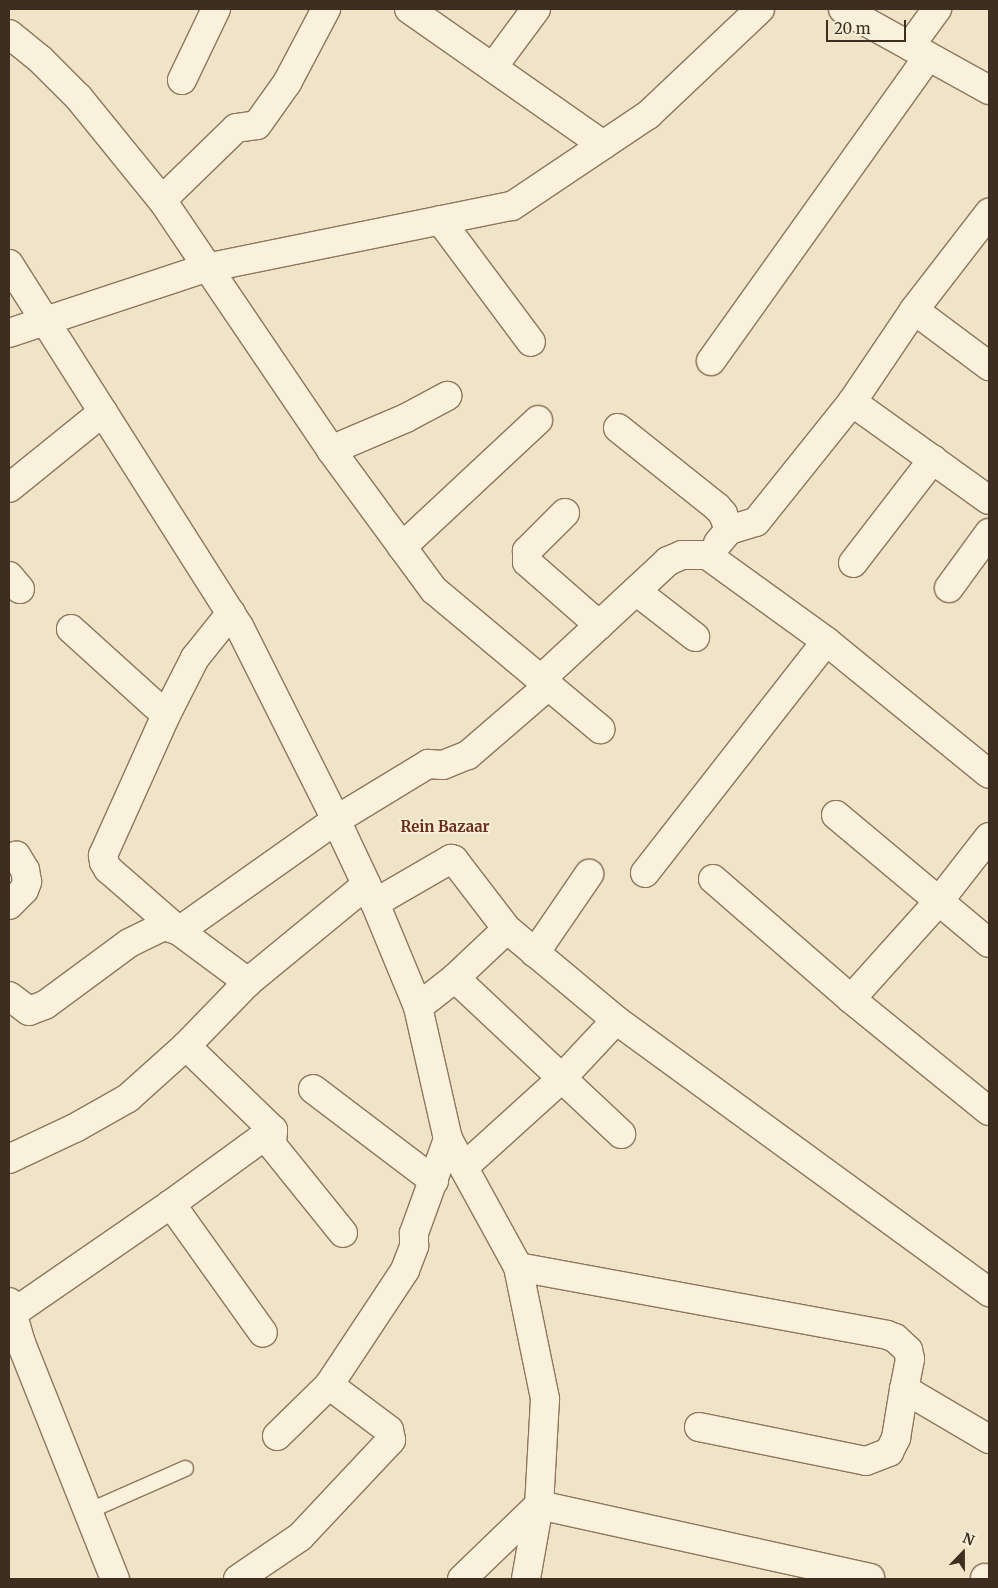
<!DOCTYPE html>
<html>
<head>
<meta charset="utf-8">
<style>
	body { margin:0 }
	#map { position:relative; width:998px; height:1588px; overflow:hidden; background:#f0e4c8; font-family:Merriweather,serif }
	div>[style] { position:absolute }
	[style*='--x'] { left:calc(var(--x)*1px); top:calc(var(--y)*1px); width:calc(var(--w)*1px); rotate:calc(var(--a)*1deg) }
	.roads { filter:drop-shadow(1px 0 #8d765c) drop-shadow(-1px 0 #8d765c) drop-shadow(0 1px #8d765c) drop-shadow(0 -1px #8d765c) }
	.lane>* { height:15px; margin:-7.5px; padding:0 7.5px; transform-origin:7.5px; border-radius:7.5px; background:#faf1dc }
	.street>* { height:28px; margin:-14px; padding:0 14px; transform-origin:14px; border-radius:14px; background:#faf1dc }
	.secondary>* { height:28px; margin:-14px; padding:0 14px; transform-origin:14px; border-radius:14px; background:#faf1dc }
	span { translate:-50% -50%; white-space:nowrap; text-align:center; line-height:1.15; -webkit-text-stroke:4px #f7eed8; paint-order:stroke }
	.neighbourhood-label { font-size:15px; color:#6b2e1e; font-weight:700 }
	.frame { position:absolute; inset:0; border:10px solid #3d2e20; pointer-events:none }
	.north { position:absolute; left:938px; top:1528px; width:50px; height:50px; -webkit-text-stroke:4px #f7eed8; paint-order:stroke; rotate:22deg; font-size:14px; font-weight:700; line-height:20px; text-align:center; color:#3d2e20 }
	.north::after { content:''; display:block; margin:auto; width:18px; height:22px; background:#3d2e20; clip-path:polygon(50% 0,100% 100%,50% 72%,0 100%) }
	.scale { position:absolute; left:826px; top:20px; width:80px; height:22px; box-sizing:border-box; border:2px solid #3d2e20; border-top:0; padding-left:6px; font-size:15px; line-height:18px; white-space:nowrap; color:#3d2e20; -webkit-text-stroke:4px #f7eed8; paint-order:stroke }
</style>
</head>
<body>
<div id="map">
	<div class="roads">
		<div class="lane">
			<div style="--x:87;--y:1511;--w:107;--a:-23.7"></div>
		</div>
		<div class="street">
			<div style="--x:409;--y:9;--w:237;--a:35"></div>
			<div style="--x:9;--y:34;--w:40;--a:39"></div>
			<div style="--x:40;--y:59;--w:55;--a:45"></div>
			<div style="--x:79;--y:98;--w:132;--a:50.9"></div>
			<div style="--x:162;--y:200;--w:302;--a:55.9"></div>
			<div style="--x:331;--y:450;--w:174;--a:53.7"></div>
			<div style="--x:434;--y:590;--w:217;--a:39.9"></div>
			<div style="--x:910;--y:46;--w:46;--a:-53.9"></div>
			<div style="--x:493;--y:67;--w:72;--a:-53.4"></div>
			<div style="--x:182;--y:80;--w:79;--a:-64.4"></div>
			<div style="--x:162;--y:200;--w:103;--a:-44.2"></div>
			<div style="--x:236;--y:128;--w:21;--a:-8"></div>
			<div style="--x:257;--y:125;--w:52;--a:-54.5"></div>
			<div style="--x:287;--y:83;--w:84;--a:-62.2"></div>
			<div style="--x:440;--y:220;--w:152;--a:53.3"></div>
			<div style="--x:9;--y:264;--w:429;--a:57.6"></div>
			<div style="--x:239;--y:626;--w:217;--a:63.4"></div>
			<div style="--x:336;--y:820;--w:92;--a:64.8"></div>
			<div style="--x:375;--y:903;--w:113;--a:67.5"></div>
			<div style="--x:418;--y:1007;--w:135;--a:77.2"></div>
			<div style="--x:448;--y:1139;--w:146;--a:61.3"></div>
			<div style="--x:518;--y:1267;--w:135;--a:78.4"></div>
			<div style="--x:545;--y:1399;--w:106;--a:93.2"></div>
			<div style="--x:539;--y:1505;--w:75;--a:100"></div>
			<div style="--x:914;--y:310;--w:94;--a:36.7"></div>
			<div style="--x:711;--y:361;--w:374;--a:-54.5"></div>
			<div style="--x:852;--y:402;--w:168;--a:35.6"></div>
			<div style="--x:618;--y:428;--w:127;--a:38.6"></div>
			<div style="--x:717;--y:507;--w:9;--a:49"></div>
			<div style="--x:723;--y:514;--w:17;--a:69"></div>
			<div style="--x:729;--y:530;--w:17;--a:130"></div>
			<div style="--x:331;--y:450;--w:82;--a:-23.1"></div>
			<div style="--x:406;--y:418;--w:47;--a:-28.2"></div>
			<div style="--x:9;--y:488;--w:121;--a:-39"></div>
			<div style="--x:565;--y:513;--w:54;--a:135"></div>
			<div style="--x:527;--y:551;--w:11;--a:90"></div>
			<div style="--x:527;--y:562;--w:96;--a:41.2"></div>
			<div style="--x:729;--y:530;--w:28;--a:-17"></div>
			<div style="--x:756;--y:522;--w:154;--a:-51.3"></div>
			<div style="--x:852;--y:402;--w:111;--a:-56"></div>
			<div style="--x:914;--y:310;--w:123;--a:-52.3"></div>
			<div style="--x:402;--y:547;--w:186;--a:-43"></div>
			<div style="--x:853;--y:563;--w:131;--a:-52.4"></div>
			<div style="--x:9;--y:576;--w:17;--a:50"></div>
			<div style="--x:949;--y:588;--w:68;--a:-54"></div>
			<div style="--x:636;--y:591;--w:75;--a:37.9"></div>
			<div style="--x:231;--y:613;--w:58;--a:128.7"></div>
			<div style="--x:195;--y:658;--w:64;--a:117"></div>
			<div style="--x:166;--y:715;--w:154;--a:114.2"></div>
			<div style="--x:103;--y:855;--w:7;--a:82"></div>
			<div style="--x:104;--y:862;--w:8;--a:60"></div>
			<div style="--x:108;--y:869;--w:94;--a:41.1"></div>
			<div style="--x:179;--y:931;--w:192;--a:-35.3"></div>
			<div style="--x:336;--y:820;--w:108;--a:-31.3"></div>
			<div style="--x:428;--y:764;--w:15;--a:4"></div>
			<div style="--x:443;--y:765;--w:27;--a:-22"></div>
			<div style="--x:468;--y:755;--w:106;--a:-40.8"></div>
			<div style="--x:71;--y:629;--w:128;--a:42.2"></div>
			<div style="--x:540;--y:680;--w:175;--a:-42.9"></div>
			<div style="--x:668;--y:561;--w:15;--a:-23"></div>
			<div style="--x:682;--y:555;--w:25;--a:0"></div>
			<div style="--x:707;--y:555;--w:147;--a:35.9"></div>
			<div style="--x:826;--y:641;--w:210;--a:39.2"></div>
			<div style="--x:836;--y:815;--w:199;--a:39.9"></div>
			<div style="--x:645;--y:873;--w:294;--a:-52"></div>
			<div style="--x:713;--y:879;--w:183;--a:41"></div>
			<div style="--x:851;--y:999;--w:178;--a:39.1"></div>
			<div style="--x:375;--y:903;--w:88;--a:-30.1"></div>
			<div style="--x:451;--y:859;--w:3;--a:18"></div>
			<div style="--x:454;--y:860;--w:87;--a:52.5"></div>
			<div style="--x:9;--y:905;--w:21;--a:-45"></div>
			<div style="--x:24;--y:890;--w:9;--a:-69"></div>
			<div style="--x:27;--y:882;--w:12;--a:-99"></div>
			<div style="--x:25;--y:870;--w:17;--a:-121"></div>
			<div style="--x:535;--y:953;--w:96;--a:-55.6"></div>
			<div style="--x:455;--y:978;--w:228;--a:43.2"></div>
			<div style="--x:9;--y:996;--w:25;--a:37"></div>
			<div style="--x:29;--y:1011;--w:17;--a:-21"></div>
			<div style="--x:45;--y:1005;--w:104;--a:-36.4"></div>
			<div style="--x:129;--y:943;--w:39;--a:-26"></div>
			<div style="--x:164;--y:926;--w:16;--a:18"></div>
			<div style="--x:179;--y:931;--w:86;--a:36.5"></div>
			<div style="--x:851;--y:999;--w:132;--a:-48.1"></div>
			<div style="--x:939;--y:901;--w:81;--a:-52"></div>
			<div style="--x:418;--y:1007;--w:47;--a:-38.1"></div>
			<div style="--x:455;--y:978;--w:71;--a:-43.3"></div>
			<div style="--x:507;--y:929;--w:142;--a:39.9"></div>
			<div style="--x:616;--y:1020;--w:462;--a:36.1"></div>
			<div style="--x:186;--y:1046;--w:121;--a:44"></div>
			<div style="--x:273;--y:1130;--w:15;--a:94"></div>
			<div style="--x:272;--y:1145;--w:113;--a:51.1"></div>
			<div style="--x:313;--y:1089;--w:152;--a:37.2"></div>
			<div style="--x:9;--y:1159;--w:73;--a:-25.2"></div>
			<div style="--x:75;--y:1128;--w:61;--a:-29.5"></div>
			<div style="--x:128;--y:1098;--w:78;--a:-41.9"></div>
			<div style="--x:186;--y:1046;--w:89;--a:-45.9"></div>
			<div style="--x:248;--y:982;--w:153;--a:-39.4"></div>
			<div style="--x:464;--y:1167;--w:132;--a:-42.2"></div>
			<div style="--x:562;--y:1078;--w:79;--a:-47"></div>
			<div style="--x:171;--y:1204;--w:158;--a:54.5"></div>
			<div style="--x:518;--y:1267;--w:375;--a:10.4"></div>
			<div style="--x:887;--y:1335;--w:9;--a:21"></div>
			<div style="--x:895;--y:1338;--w:18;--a:43"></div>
			<div style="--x:908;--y:1350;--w:9;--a:77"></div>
			<div style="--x:910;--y:1359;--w:31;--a:101"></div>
			<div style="--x:904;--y:1389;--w:99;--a:30.5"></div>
			<div style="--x:13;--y:1313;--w:192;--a:-34.6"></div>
			<div style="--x:171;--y:1204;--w:126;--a:-36"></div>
			<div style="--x:699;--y:1427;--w:170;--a:11.5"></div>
			<div style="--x:866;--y:1461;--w:25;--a:-21"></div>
			<div style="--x:889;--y:1452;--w:16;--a:-63"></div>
			<div style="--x:896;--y:1438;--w:50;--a:-80.7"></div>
			<div style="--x:277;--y:1436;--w:73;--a:-44.4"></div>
			<div style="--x:329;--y:1385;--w:138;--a:-56.5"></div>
			<div style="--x:405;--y:1270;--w:26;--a:-69"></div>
			<div style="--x:414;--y:1246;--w:13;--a:-90"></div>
			<div style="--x:414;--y:1233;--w:100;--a:-70.1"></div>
			<div style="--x:985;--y:1578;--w:2;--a:27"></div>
			<div style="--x:238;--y:1579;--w:75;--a:-34.1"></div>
			<div style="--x:300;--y:1537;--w:133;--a:-46.8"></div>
			<div style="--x:391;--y:1440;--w:10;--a:-101"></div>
			<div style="--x:389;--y:1430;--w:75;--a:-143.1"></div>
			<div style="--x:462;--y:1579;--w:107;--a:-43.9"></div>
			<div style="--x:539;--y:1505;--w:339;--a:12.4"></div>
		</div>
		<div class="secondary">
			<div style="--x:843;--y:9;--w:167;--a:29"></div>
			<div style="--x:9;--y:333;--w:207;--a:-18.3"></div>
			<div style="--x:206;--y:268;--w:312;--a:-11.5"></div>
			<div style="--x:512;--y:206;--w:164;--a:-33.8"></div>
			<div style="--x:648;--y:115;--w:154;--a:-43.4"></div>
			<div style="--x:9;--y:1302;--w:43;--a:73.7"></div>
			<div style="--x:21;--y:1343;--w:254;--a:68.3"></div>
		</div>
	</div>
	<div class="neighbourhood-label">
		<span style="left:445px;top:827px">Rein Bazaar</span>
	</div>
	<div class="frame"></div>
	<div class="north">N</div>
	<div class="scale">20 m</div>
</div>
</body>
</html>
